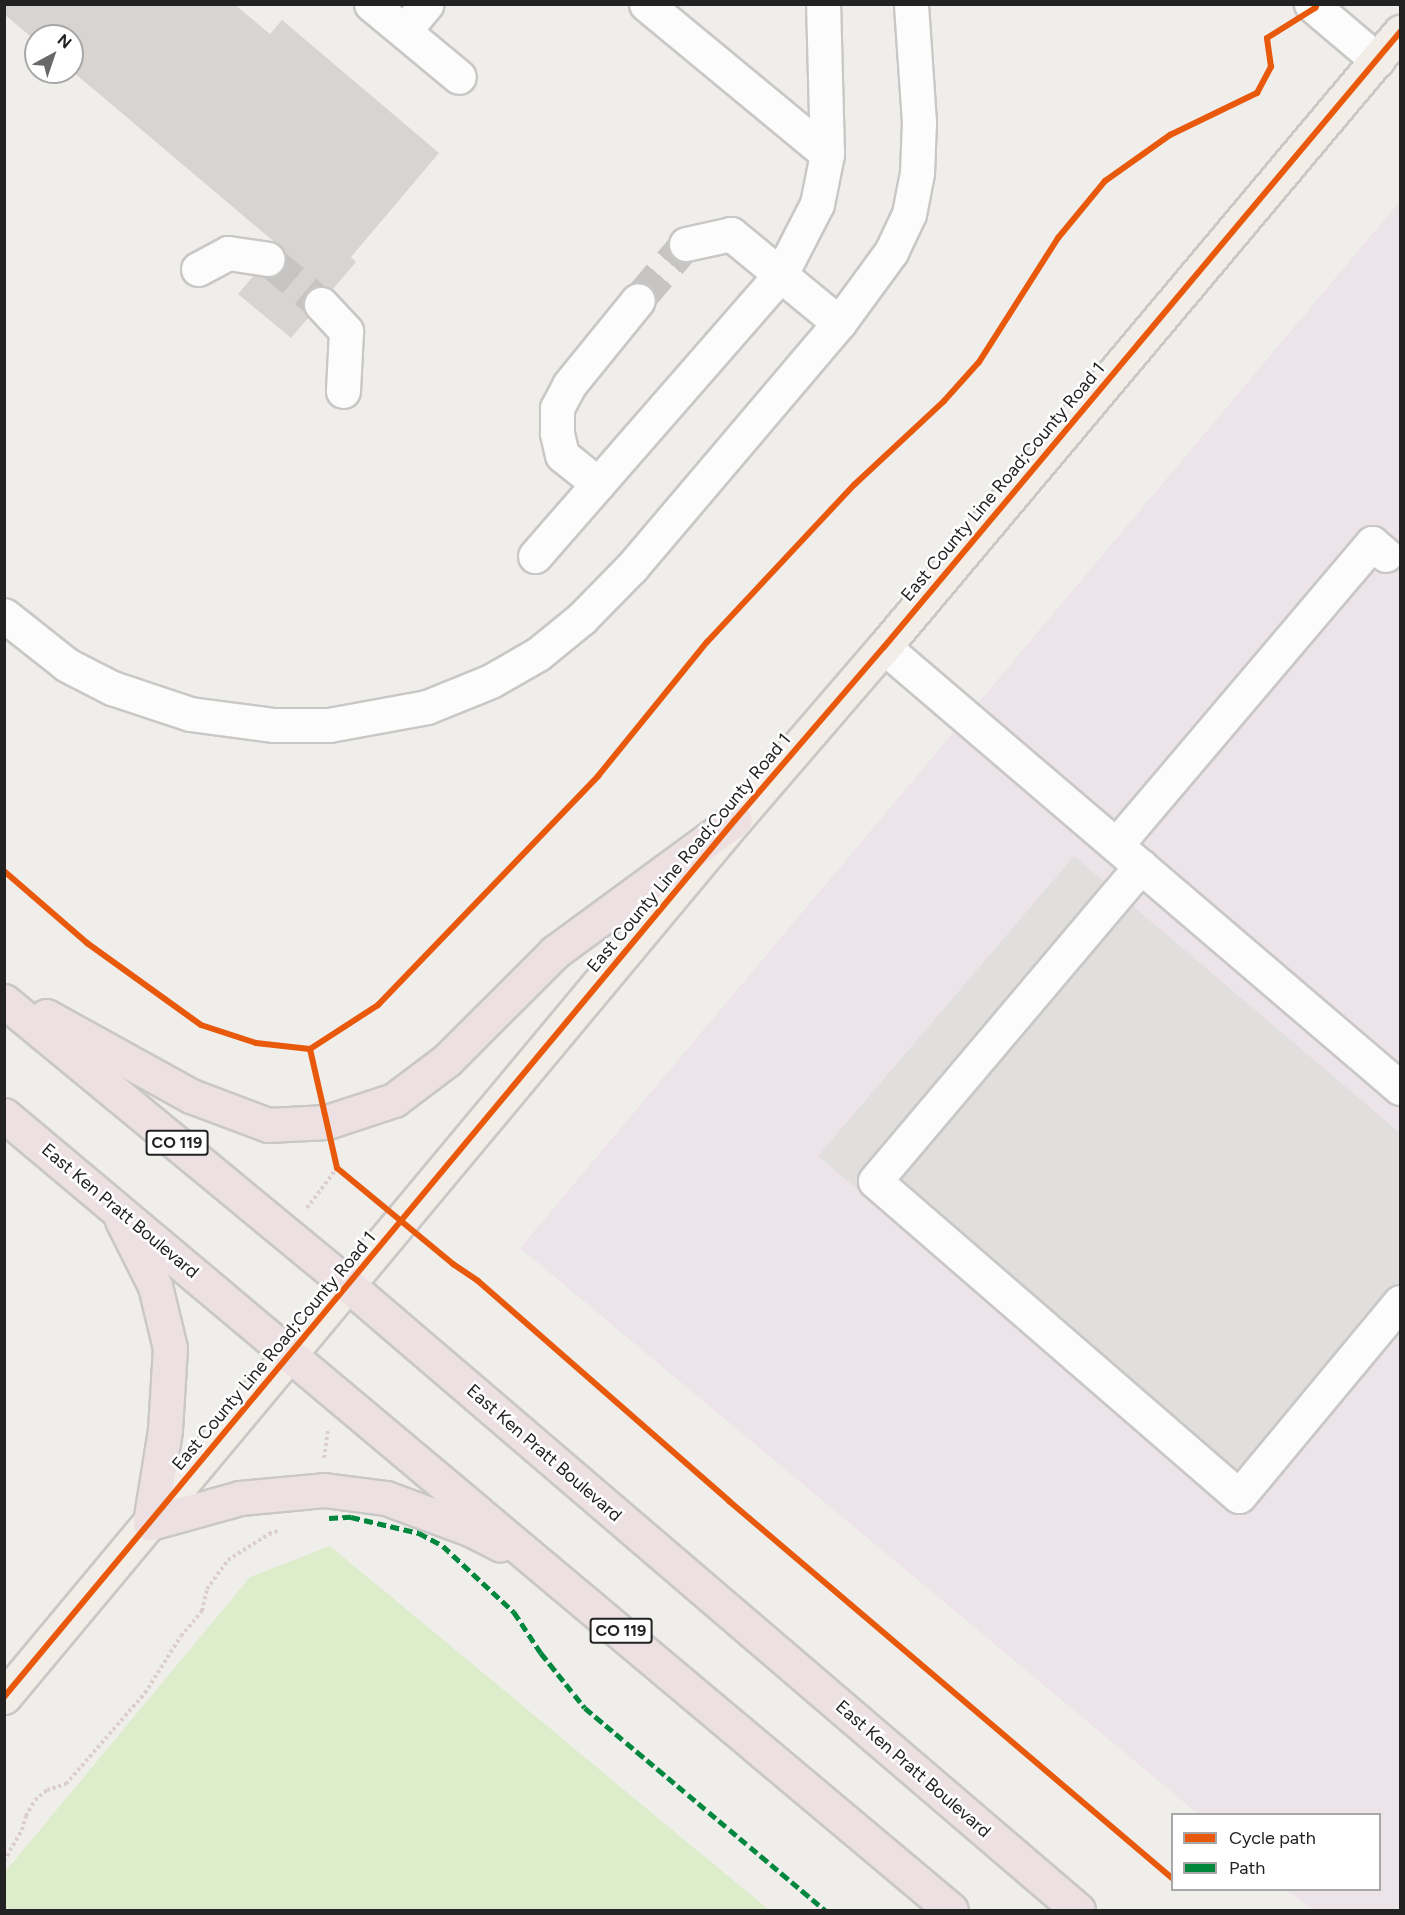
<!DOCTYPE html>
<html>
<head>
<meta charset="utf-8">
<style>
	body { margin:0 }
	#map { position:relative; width:1405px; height:1915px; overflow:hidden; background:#f0eeeb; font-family:Figtree,sans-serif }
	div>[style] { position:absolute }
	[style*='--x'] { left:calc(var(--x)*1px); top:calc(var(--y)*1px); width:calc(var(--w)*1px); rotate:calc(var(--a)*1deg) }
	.industrial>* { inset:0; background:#ede4e9 }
	.grass>* { inset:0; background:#ddeccb }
	.parking>* { inset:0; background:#e0dfde }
	.building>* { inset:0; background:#d7d4d2 }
	.minor-tunnel>* { height:33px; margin-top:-16.5px; transform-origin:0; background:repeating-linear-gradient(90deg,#c7c5c3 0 33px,transparent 0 49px) }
	.path>* { height:4px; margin-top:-2px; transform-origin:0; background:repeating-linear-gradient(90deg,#dccecd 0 3px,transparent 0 6px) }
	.roads { filter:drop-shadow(2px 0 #c9c8c7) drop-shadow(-2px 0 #c9c8c7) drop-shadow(0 2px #c9c8c7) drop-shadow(0 -2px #c9c8c7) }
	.minor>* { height:33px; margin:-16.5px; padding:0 16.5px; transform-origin:16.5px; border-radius:16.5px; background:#fdfcfc }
	.major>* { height:33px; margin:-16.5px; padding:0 16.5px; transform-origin:16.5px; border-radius:16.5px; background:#f3ede7 }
	.highway>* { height:33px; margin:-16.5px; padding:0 16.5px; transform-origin:16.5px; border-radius:16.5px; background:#ece0e2 }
	.quiet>* { height:4.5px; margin-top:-2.25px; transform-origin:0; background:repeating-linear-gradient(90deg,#00873e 0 9px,transparent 0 13.5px) }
	.cycleway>* { height:6px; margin:-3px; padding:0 3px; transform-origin:3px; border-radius:3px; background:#e8590c }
	span { translate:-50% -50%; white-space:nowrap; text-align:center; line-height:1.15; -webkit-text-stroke:5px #fff; paint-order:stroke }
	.shield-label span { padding:2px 4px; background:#fff; border:2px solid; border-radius:4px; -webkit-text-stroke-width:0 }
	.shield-label { font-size:16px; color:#222; font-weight:700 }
	.street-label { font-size:18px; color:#222 }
	.frame { position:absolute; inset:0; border:6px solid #222; pointer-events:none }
	.legend { position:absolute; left:1171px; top:1813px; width:210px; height:78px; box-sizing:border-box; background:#fff; border:2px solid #a7a7a7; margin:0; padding:8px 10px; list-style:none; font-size:18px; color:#222 }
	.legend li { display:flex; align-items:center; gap:12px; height:30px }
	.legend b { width:30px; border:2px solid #a7a7a7 }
	.north { position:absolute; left:24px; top:24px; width:60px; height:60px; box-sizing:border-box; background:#fff; border:2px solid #a7a7a7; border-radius:50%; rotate:40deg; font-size:16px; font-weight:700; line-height:24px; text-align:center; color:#222 }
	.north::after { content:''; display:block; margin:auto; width:21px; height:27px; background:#6a6968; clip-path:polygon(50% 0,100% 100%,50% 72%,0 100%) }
</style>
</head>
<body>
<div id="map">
	<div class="industrial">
		<div style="clip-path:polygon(1400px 201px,1400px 1910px,1312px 1910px,1287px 1890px,1380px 1890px,1380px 1814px,1198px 1814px,520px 1248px)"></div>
	</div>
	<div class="grass">
		<div style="clip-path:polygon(330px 1546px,769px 1910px,5px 1910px,5px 1872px,250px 1577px)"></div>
	</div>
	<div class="parking">
		<div style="clip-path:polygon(1074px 856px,1400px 1133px,1400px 1315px,1235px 1510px,818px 1156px)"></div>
	</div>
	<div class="building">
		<div style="clip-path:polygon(4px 4px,234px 4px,270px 34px,282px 20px,439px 153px,351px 257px,356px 262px,291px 338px,238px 294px,279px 246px,72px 71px,72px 36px,36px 36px,36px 41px,4px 14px)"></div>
	</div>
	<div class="minor-tunnel">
		<div style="--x:268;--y:259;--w:70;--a:40.3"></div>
		<div style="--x:638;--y:300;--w:74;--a:-49.4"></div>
	</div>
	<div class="path">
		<div style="--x:333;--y:1152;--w:16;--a:76"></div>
		<div style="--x:337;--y:1168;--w:26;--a:40"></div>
		<div style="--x:307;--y:1208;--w:50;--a:-53.1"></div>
		<div style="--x:324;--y:1458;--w:28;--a:-82"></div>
		<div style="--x:4;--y:1861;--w:36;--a:-60"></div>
		<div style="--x:22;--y:1830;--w:15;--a:-74"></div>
		<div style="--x:26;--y:1816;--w:18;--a:-61"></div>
		<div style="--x:35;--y:1800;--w:16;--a:-40"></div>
		<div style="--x:47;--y:1790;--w:20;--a:-18"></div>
		<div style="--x:66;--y:1784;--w:121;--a:-49"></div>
		<div style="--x:145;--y:1693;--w:67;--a:-57.7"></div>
		<div style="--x:181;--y:1636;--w:33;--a:-50"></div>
		<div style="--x:202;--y:1611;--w:23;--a:-77"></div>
		<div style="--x:207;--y:1589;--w:36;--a:-54"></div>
		<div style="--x:228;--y:1560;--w:49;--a:-32.4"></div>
		<div style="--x:269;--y:1534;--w:12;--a:-20"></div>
	</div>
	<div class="roads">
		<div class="minor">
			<div style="--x:371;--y:4;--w:114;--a:39.7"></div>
			<div style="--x:646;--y:4;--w:235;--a:39.6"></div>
			<div style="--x:827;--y:154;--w:150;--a:-91.5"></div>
			<div style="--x:1311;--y:4;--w:87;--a:40.3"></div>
			<div style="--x:404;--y:31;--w:35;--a:-50"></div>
			<div style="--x:686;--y:244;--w:46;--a:-12.5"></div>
			<div style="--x:731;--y:234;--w:140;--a:39.5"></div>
			<div style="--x:198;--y:269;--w:34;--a:-28"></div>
			<div style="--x:228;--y:253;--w:40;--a:8.5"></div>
			<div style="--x:321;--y:304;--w:37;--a:47"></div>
			<div style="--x:346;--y:331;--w:60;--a:92.9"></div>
			<div style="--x:598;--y:484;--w:46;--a:-141.1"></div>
			<div style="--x:562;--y:455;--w:23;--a:-103"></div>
			<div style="--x:557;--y:433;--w:25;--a:-90"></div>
			<div style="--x:557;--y:408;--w:26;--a:-62"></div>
			<div style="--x:569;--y:385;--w:109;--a:-50.9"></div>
			<div style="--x:535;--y:556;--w:374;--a:-48.9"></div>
			<div style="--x:781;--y:274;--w:79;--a:-62.8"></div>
			<div style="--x:817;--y:204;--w:51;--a:-78.7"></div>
			<div style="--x:4;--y:615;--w:80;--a:38.4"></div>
			<div style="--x:67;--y:665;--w:51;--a:27.1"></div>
			<div style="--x:112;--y:688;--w:82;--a:18.4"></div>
			<div style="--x:190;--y:714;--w:85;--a:7.5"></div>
			<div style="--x:274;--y:725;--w:55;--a:0"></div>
			<div style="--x:329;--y:725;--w:100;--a:-10.4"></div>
			<div style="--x:427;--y:707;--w:69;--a:-22.1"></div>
			<div style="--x:491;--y:681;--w:54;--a:-29.9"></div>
			<div style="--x:538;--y:654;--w:57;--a:-39.3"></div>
			<div style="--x:582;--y:618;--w:71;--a:-45.6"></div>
			<div style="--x:632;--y:567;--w:320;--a:-49.7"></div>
			<div style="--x:839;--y:323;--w:88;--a:-53.8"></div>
			<div style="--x:891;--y:252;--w:42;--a:-64.7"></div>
			<div style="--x:909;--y:214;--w:42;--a:-79"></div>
			<div style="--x:917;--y:173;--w:51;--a:-87.8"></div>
			<div style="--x:919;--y:122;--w:118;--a:-93.9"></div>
			<div style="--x:884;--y:647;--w:679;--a:40.52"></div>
			<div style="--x:1116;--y:845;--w:396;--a:-49.7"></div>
			<div style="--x:1372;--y:543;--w:18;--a:41"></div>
			<div style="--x:1141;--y:866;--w:412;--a:130.2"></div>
			<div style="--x:875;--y:1181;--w:481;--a:40.9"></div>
			<div style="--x:1239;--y:1496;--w:252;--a:-50.3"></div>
		</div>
		<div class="major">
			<div style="--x:4;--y:1697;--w:1142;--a:-50.19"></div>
			<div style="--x:735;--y:820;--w:228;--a:-49.3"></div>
			<div style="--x:884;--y:647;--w:803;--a:-50"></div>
		</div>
		<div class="highway">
			<div style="--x:4;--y:1001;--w:446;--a:39.5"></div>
			<div style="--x:348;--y:1285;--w:961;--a:40.57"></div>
			<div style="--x:46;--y:1016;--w:166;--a:28.9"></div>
			<div style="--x:191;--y:1096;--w:82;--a:20.6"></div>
			<div style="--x:268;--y:1125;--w:59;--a:-2.9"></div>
			<div style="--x:327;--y:1122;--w:71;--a:-18.2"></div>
			<div style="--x:394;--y:1100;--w:66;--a:-37"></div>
			<div style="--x:447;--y:1060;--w:153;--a:-45"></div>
			<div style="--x:555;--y:952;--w:223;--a:-36.3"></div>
			<div style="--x:4;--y:1115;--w:1236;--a:40.01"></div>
			<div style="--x:122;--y:1220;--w:74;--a:63.4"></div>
			<div style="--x:155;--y:1286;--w:64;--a:76.4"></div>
			<div style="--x:170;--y:1348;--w:82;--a:93.5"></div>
			<div style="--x:165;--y:1430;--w:94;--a:99.2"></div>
			<div style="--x:150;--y:1523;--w:93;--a:-15.5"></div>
			<div style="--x:240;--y:1498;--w:84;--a:-5.4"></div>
			<div style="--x:324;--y:1490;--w:63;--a:7.4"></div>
			<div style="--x:386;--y:1498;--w:90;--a:20.3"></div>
			<div style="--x:470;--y:1529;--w:34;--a:27"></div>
		</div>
	</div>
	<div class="quiet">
		<div style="--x:329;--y:1518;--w:22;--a:-3"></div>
		<div style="--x:351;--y:1517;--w:70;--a:13.2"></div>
		<div style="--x:419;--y:1533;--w:27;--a:28"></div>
		<div style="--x:443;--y:1546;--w:97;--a:42.9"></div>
		<div style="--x:514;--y:1612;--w:49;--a:56.6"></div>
		<div style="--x:541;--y:1653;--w:70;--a:51.3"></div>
		<div style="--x:585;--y:1708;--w:314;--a:40.1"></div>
	</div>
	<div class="cycleway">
		<div style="--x:4;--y:871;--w:110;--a:40.9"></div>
		<div style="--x:87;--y:943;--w:140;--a:35.7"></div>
		<div style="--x:201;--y:1025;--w:58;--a:18.1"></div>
		<div style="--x:256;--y:1043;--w:54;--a:6.3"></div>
		<div style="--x:310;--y:1049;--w:81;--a:-32.9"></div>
		<div style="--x:378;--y:1005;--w:318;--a:-46.1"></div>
		<div style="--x:598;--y:776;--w:173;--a:-50.9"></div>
		<div style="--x:707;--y:642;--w:215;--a:-46.9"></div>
		<div style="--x:854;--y:485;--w:123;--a:-43"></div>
		<div style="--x:944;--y:401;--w:52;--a:-48.1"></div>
		<div style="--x:979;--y:362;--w:147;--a:-57.5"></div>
		<div style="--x:1058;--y:238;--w:74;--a:-50.5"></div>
		<div style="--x:1105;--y:181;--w:80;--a:-35.3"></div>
		<div style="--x:1170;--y:135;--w:97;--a:-25.8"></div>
		<div style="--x:1257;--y:93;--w:30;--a:-62"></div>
		<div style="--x:1271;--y:67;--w:29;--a:-98"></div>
		<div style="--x:1267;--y:38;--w:57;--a:-32"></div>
		<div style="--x:1315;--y:8;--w:4;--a:-63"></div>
		<div style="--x:310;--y:1049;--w:122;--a:77.2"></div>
		<div style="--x:337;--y:1168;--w:151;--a:39.6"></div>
		<div style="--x:453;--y:1264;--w:30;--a:34"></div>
		<div style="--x:478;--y:1281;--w:334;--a:41.2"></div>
		<div style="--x:729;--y:1501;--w:582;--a:40.4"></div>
		<div style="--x:4;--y:1697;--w:1142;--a:-50.19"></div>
		<div style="--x:735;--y:820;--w:228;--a:-49.3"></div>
		<div style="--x:884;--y:647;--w:803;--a:-50"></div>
	</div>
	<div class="shield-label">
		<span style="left:177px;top:1143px">CO 119</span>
		<span style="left:621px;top:1631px">CO 119</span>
	</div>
	<div class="street-label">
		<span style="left:1003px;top:482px;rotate:-50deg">East County Line Road;County Road 1</span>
		<span style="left:689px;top:853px;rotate:-50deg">East County Line Road;County Road 1</span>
		<span style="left:120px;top:1211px;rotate:40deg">East Ken Pratt Boulevard</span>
		<span style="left:274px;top:1351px;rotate:-50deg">East County Line Road;County Road 1</span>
		<span style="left:544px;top:1453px;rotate:41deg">East Ken Pratt Boulevard</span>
		<span style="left:913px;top:1769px;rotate:41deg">East Ken Pratt Boulevard</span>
	</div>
	<div class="frame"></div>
	<ul class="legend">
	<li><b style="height:8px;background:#e8590c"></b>Cycle path</li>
	<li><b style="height:8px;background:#00873e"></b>Path</li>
	</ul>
	<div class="north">N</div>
</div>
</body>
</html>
